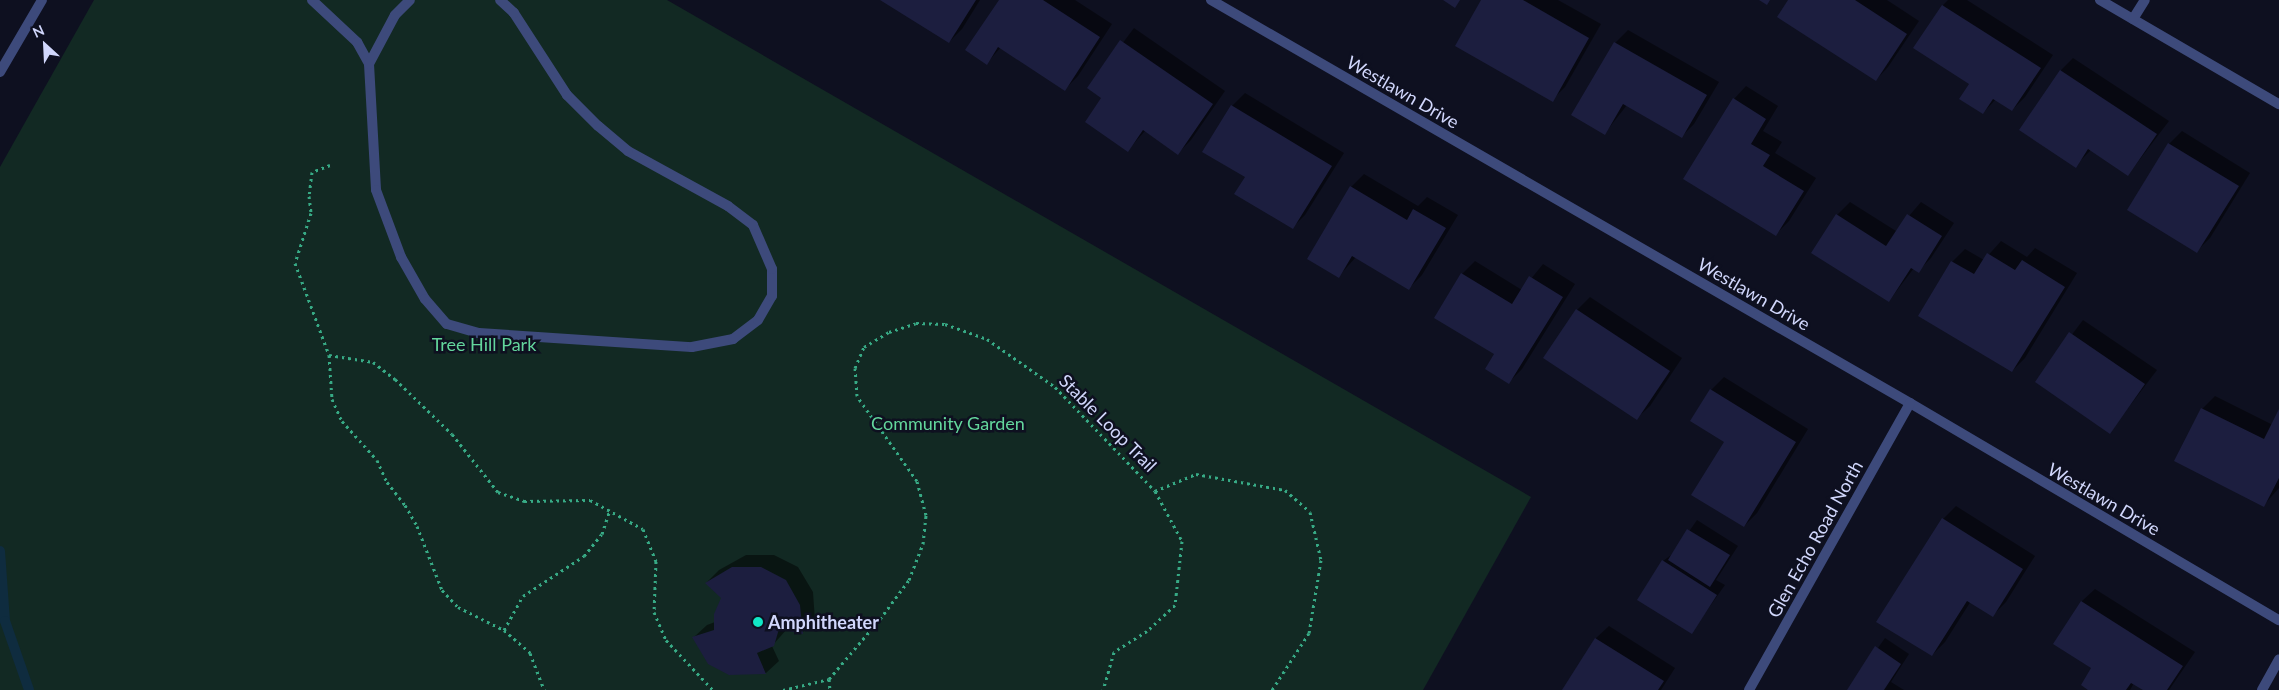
<!DOCTYPE html>
<html>
<head>
<meta charset="utf-8">
<style>
	body { margin:0 }
	#map { position:relative; width:2279px; height:690px; overflow:hidden; background:#0e1020; font-family:Lato,sans-serif }
	div>[style] { position:absolute }
	[style*='--x'] { left:calc(var(--x)*1px); top:calc(var(--y)*1px); width:calc(var(--w)*1px); rotate:calc(var(--a)*1deg) }
	.green>* { inset:0; background:#122923 }
	.shadow>* { inset:0; background:#0007 }
	.stream>* { height:10px; margin:-5px; padding:0 5px; transform-origin:5px; border-radius:5px; background:#0f2c3f }
	.building>* { inset:0; background:#1c1e3f }
	.path>* { height:3px; margin-top:-1.5px; transform-origin:0; background:repeating-linear-gradient(90deg,#37aa85 0 2.5px,transparent 0 6.5px) }
	.service>* { height:10px; margin:-5px; padding:0 5px; transform-origin:5px; border-radius:5px; background:#3d4a7b }
	.minor>* { height:10px; margin:-5px; padding:0 5px; transform-origin:5px; border-radius:5px; background:#3d4a7b }
	.tertiary>* { height:10px; margin:-5px; padding:0 5px; transform-origin:5px; border-radius:5px; background:#3d4a7b }
	.dots>* { width:14px; height:14px; translate:-50% -50%; box-sizing:border-box; border:2px solid #0e1020; border-radius:50% }
	span { translate:-50% -50%; white-space:nowrap; text-align:center; line-height:1.15; -webkit-text-stroke:5px #0e1020; paint-order:stroke }
	.street-label { font-size:18px; color:#d1d7fc }
	.park-label { font-size:18px; color:#63d69c }
	.poi-label { font-size:18px; color:#d1d7fc; font-weight:700 }
	.left { translate:0 -50%; text-align:left }
	.north { position:absolute; left:20px; top:20px; width:50px; height:50px; -webkit-text-stroke:4px #0e1020; paint-order:stroke; rotate:335deg; font-size:14px; font-weight:700; line-height:20px; text-align:center; color:#d1d7fc }
	.north::after { content:''; display:block; margin:auto; width:18px; height:22px; background:#d1d7fc; clip-path:polygon(50% 0,100% 100%,50% 72%,0 100%) }
</style>
</head>
<body>
<div id="map">
	<div class="green">
		<div style="clip-path:polygon(94px 0,667px 0,1531px 497px,1423px 690px,0 690px,0 167px)"></div>
	</div>
	<div class="shadow">
		<div style="clip-path:polygon(883px 0,980px 0,962px 29px,949px 42px)"></div>
		<div style="clip-path:polygon(1000px 0,1075px 0,1112px 24px,1078px 76px,1065px 89px,1001px 47px,987px 63px)"></div>
		<div style="clip-path:polygon(1482px 0,1558px 0,1601px 24px,1565px 87px,1552px 100px)"></div>
		<div style="clip-path:polygon(1790px 0,1887px 0,1919px 21px,1888px 67px,1876px 80px)"></div>
		<div style="clip-path:polygon(1948px 0,1967px 0,2053px 55px,2025px 97px,2012px 110px,1996px 99px,1983px 113px,1943px 5px)"></div>
		<div style="clip-path:polygon(1134px 28px,1225px 91px,1191px 140px,1178px 153px,1145px 131px,1128px 150px,1103px 98px,1089px 88px)"></div>
		<div style="clip-path:polygon(1628px 30px,1719px 82px,1694px 124px,1681px 137px,1627px 105px,1605px 133px,1573px 115px,1615px 43px)"></div>
		<div style="clip-path:polygon(2073px 58px,2169px 121px,2128px 175px,2091px 150px,2075px 166px,2061px 70px)"></div>
		<div style="clip-path:polygon(1746px 86px,1778px 106px,1763px 131px,1782px 142px,1775px 153px,1816px 178px,1789px 221px,1776px 234px,1734px 99px)"></div>
		<div style="clip-path:polygon(1245px 93px,1344px 153px,1305px 215px,1292px 228px,1246px 177px,1232px 106px)"></div>
		<div style="clip-path:polygon(2182px 131px,2250px 173px,2210px 238px,2197px 251px,2169px 144px)"></div>
		<div style="clip-path:polygon(1364px 174px,1418px 206px,1427px 197px,1458px 215px,1422px 275px,1409px 288px,1356px 257px,1339px 276px,1351px 187px)"></div>
		<div style="clip-path:polygon(1850px 202px,1896px 231px,1921px 202px,1954px 223px,1931px 258px,1918px 271px,1914px 268px,1889px 301px,1813px 252px,1837px 215px)"></div>
		<div style="clip-path:polygon(2001px 241px,2027px 257px,2035px 248px,2077px 273px,2025px 358px,2012px 371px,1952px 262px,1965px 249px,1984px 260px)"></div>
		<div style="clip-path:polygon(1475px 261px,1522px 290px,1543px 264px,1575px 284px,1522px 369px,1509px 382px,1462px 274px)"></div>
		<div style="clip-path:polygon(1590px 297px,1682px 358px,1650px 406px,1637px 418px,1545px 358px,1577px 310px)"></div>
		<div style="clip-path:polygon(2083px 320px,2157px 370px,2110px 432px,2036px 382px)"></div>
		<div style="clip-path:polygon(1724px 377px,1808px 429px,1757px 513px,1744px 526px,1726px 441px,1711px 390px)"></div>
		<div style="clip-path:polygon(2215px 396px,2273px 425px,2279px 412px,2279px 488px,2264px 505px,2176px 461px,2202px 409px)"></div>
		<div style="clip-path:polygon(1956px 506px,2035px 556px,2006px 602px,1993px 615px,1971px 601px,1945px 642px,1932px 655px,1943px 519px)"></div>
		<div style="clip-path:polygon(1697px 520px,1738px 546px,1716px 580px,1725px 585px,1691px 633px,1639px 599px,1663px 561px,1674px 553px)"></div>
		<div style="clip-path:polygon(746px 555px,774px 555px,798px 567px,813px 592px,815px 620px,803px 632px,787px 629px,772px 646px,779px 661px,766px 673px,730px 673px,694px 637px,707px 625px,715px 622px,722px 598px,706px 583px,719px 570px)"></div>
		<div style="clip-path:polygon(2095px 589px,2195px 652px,2169px 690px,2145px 690px,2134px 683px,2130px 690px,2090px 690px,2093px 668px,2055px 644px,2082px 601px)"></div>
		<div style="clip-path:polygon(1609px 626px,1675px 668px,1661px 690px,1563px 690px,1596px 638px)"></div>
		<div style="clip-path:polygon(1885px 638px,1909px 654px,1891px 682px,1904px 690px,1848px 690px)"></div>
	</div>
	<div class="stream">
		<div style="--x:0;--y:551;--w:70;--a:85.9"></div>
		<div style="--x:5;--y:621;--w:73;--a:70.8"></div>
	</div>
	<div class="building">
		<div style="clip-path:polygon(880px 0,976px 0,949px 43px)"></div>
		<div style="clip-path:polygon(999px 0,1043px 0,1100px 37px,1065px 91px,998px 47px,987px 65px,965px 50px)"></div>
		<div style="clip-path:polygon(1443px 0,1460px 0,1455px 8px)"></div>
		<div style="clip-path:polygon(1481px 0,1523px 0,1589px 38px,1553px 102px,1455px 46px)"></div>
		<div style="clip-path:polygon(1759px 0,1770px 0,1767px 5px)"></div>
		<div style="clip-path:polygon(1788px 0,1855px 0,1907px 34px,1876px 81px,1777px 17px)"></div>
		<div style="clip-path:polygon(1942px 5px,2041px 68px,2012px 111px,1993px 99px,1983px 114px,1959px 99px,1969px 84px,1913px 48px)"></div>
		<div style="clip-path:polygon(1120px 40px,1213px 104px,1178px 155px,1143px 130px,1128px 152px,1085px 122px,1101px 98px,1087px 88px)"></div>
		<div style="clip-path:polygon(1614px 42px,1707px 95px,1682px 138px,1623px 104px,1605px 135px,1571px 115px)"></div>
		<div style="clip-path:polygon(2060px 70px,2157px 134px,2128px 176px,2088px 149px,2076px 168px,2019px 130px)"></div>
		<div style="clip-path:polygon(1733px 98px,1766px 119px,1751px 144px,1770px 155px,1763px 166px,1804px 191px,1776px 236px,1683px 179px)"></div>
		<div style="clip-path:polygon(1231px 105px,1332px 166px,1293px 229px,1234px 194px,1245px 177px,1202px 152px)"></div>
		<div style="clip-path:polygon(2168px 143px,2239px 186px,2197px 253px,2127px 210px)"></div>
		<div style="clip-path:polygon(1350px 186px,1407px 220px,1413px 209px,1446px 228px,1409px 290px,1352px 256px,1339px 278px,1307px 259px)"></div>
		<div style="clip-path:polygon(1836px 214px,1886px 246px,1907px 214px,1942px 236px,1919px 273px,1911px 268px,1889px 302px,1811px 253px)"></div>
		<div style="clip-path:polygon(1987px 253px,2015px 270px,2022px 260px,2065px 287px,2012px 372px,1918px 316px,1951px 261px,1974px 274px)"></div>
		<div style="clip-path:polygon(1461px 273px,1512px 304px,1529px 276px,1563px 297px,1509px 384px,1485px 369px,1494px 354px,1434px 318px)"></div>
		<div style="clip-path:polygon(1576px 309px,1670px 371px,1637px 420px,1543px 358px)"></div>
		<div style="clip-path:polygon(2069px 332px,2145px 384px,2110px 434px,2035px 382px)"></div>
		<div style="clip-path:polygon(1710px 389px,1796px 442px,1744px 527px,1691px 495px,1724px 442px,1690px 421px)"></div>
		<div style="clip-path:polygon(2201px 408px,2264px 439px,2279px 409px,2279px 478px,2264px 507px,2174px 461px)"></div>
		<div style="clip-path:polygon(1942px 518px,2023px 569px,1993px 617px,1967px 601px,1932px 656px,1876px 622px)"></div>
		<div style="clip-path:polygon(1687px 529px,1730px 555px,1710px 587px,1668px 560px)"></div>
		<div style="clip-path:polygon(1662px 560px,1717px 595px,1692px 634px,1637px 600px)"></div>
		<div style="clip-path:polygon(732px 567px,761px 567px,786px 580px,800px 605px,803px 634px,779px 629px,774px 646px,757px 653px,766px 674px,729px 675px,708px 664px,692px 637px,714px 630px,714px 614px,721px 598px,705px 583px)"></div>
		<div style="clip-path:polygon(2081px 601px,2183px 666px,2167px 690px,2143px 690px,2131px 683px,2126px 690px,2088px 690px,2081px 685px,2091px 668px,2053px 644px)"></div>
		<div style="clip-path:polygon(1595px 638px,1664px 681px,1658px 690px,1562px 690px)"></div>
		<div style="clip-path:polygon(1875px 646px,1901px 664px,1884px 690px,1847px 690px)"></div>
	</div>
	<div class="path">
		<div style="--x:330;--y:165;--w:19;--a:159"></div>
		<div style="--x:312;--y:172;--w:24;--a:97"></div>
		<div style="--x:309;--y:196;--w:17;--a:83"></div>
		<div style="--x:311;--y:213;--w:52;--a:107.7"></div>
		<div style="--x:295;--y:263;--w:98;--a:69.7"></div>
		<div style="--x:329;--y:355;--w:44;--a:86.1"></div>
		<div style="--x:332;--y:399;--w:24;--a:66"></div>
		<div style="--x:342;--y:421;--w:52;--a:48.1"></div>
		<div style="--x:377;--y:460;--w:24;--a:66"></div>
		<div style="--x:387;--y:482;--w:29;--a:52"></div>
		<div style="--x:405;--y:505;--w:24;--a:60"></div>
		<div style="--x:417;--y:526;--w:69;--a:68.7"></div>
		<div style="--x:442;--y:590;--w:23;--a:47"></div>
		<div style="--x:458;--y:607;--w:51;--a:26.6"></div>
		<div style="--x:504;--y:630;--w:35;--a:41"></div>
		<div style="--x:530;--y:653;--w:40;--a:69"></div>
		<div style="--x:329;--y:355;--w:45;--a:9"></div>
		<div style="--x:373;--y:362;--w:28;--a:38"></div>
		<div style="--x:395;--y:379;--w:79;--a:44"></div>
		<div style="--x:452;--y:434;--w:74;--a:51.6"></div>
		<div style="--x:498;--y:492;--w:28;--a:19"></div>
		<div style="--x:524;--y:501;--w:66;--a:-0.9"></div>
		<div style="--x:590;--y:500;--w:60;--a:28.7"></div>
		<div style="--x:643;--y:529;--w:35;--a:68"></div>
		<div style="--x:656;--y:561;--w:51;--a:92.2"></div>
		<div style="--x:654;--y:612;--w:30;--a:67"></div>
		<div style="--x:666;--y:640;--w:69;--a:46.8"></div>
		<div style="--x:1155;--y:491;--w:44;--a:-22.5"></div>
		<div style="--x:1196;--y:474;--w:90;--a:10.2"></div>
		<div style="--x:1285;--y:490;--w:33;--a:41"></div>
		<div style="--x:1310;--y:512;--w:49;--a:77.1"></div>
		<div style="--x:1321;--y:560;--w:74;--a:99.3"></div>
		<div style="--x:1309;--y:633;--w:68;--a:123"></div>
		<div style="--x:504;--y:630;--w:39;--a:-61"></div>
		<div style="--x:523;--y:596;--w:73;--a:-33.3"></div>
		<div style="--x:584;--y:556;--w:28;--a:-51"></div>
		<div style="--x:602;--y:534;--w:26;--a:-72"></div>
		<div style="--x:829;--y:679;--w:11;--a:85"></div>
		<div style="--x:783;--y:690;--w:47;--a:-13.4"></div>
		<div style="--x:829;--y:679;--w:79;--a:-49.6"></div>
		<div style="--x:880;--y:619;--w:49;--a:-53.4"></div>
		<div style="--x:909;--y:580;--w:39;--a:-69"></div>
		<div style="--x:923;--y:544;--w:29;--a:-84"></div>
		<div style="--x:926;--y:515;--w:35;--a:-105"></div>
		<div style="--x:917;--y:481;--w:104;--a:-125.2"></div>
		<div style="--x:857;--y:396;--w:28;--a:-94"></div>
		<div style="--x:855;--y:368;--w:23;--a:-67"></div>
		<div style="--x:864;--y:347;--w:29;--a:-31"></div>
		<div style="--x:889;--y:332;--w:28;--a:-18"></div>
		<div style="--x:916;--y:323;--w:29;--a:2"></div>
		<div style="--x:945;--y:324;--w:45;--a:19.7"></div>
		<div style="--x:987;--y:339;--w:83;--a:35.2"></div>
		<div style="--x:1055;--y:387;--w:144;--a:46.1"></div>
		<div style="--x:1155;--y:491;--w:57;--a:61.6"></div>
		<div style="--x:1182;--y:541;--w:64;--a:96.2"></div>
		<div style="--x:1175;--y:605;--w:38;--a:137"></div>
		<div style="--x:1147;--y:631;--w:39;--a:148"></div>
		<div style="--x:1114;--y:652;--w:40;--a:106"></div>
	</div>
	<div class="service">
		<div style="--x:312;--y:0;--w:62;--a:43"></div>
		<div style="--x:357;--y:42;--w:25;--a:61"></div>
		<div style="--x:369;--y:64;--w:126;--a:86.8"></div>
		<div style="--x:376;--y:190;--w:72;--a:69.5"></div>
		<div style="--x:401;--y:257;--w:48;--a:60.3"></div>
		<div style="--x:425;--y:299;--w:33;--a:49"></div>
		<div style="--x:447;--y:324;--w:33;--a:16"></div>
		<div style="--x:479;--y:333;--w:213;--a:3.8"></div>
		<div style="--x:692;--y:347;--w:42;--a:-11"></div>
		<div style="--x:733;--y:339;--w:31;--a:-37"></div>
		<div style="--x:758;--y:320;--w:28;--a:-60"></div>
		<div style="--x:772;--y:296;--w:27;--a:-90"></div>
		<div style="--x:772;--y:269;--w:48;--a:-113.4"></div>
		<div style="--x:753;--y:225;--w:31;--a:-143"></div>
		<div style="--x:728;--y:206;--w:114;--a:-151.2"></div>
		<div style="--x:628;--y:151;--w:39;--a:-140"></div>
		<div style="--x:598;--y:126;--w:44;--a:-135"></div>
		<div style="--x:567;--y:95;--w:98;--a:-122.9"></div>
		<div style="--x:514;--y:13;--w:19;--a:-137"></div>
		<div style="--x:369;--y:64;--w:55;--a:-62"></div>
		<div style="--x:395;--y:15;--w:21;--a:-45"></div>
	</div>
	<div class="minor">
		<div style="--x:1211;--y:0;--w:807;--a:29.97"></div>
		<div style="--x:1910;--y:403;--w:428;--a:30.5"></div>
		<div style="--x:2100;--y:0;--w:207;--a:30.2"></div>
		<div style="--x:2133;--y:19;--w:22;--a:-58"></div>
		<div style="--x:1749;--y:690;--w:329;--a:-60.7"></div>
		<div style="--x:2262;--y:690;--w:35;--a:-61"></div>
	</div>
	<div class="tertiary">
		<div style="--x:0;--y:72;--w:83;--a:-59.7"></div>
	</div>
	<div class="dots">
		<div style="left:758px;top:622px;background:#11e7c6"></div>
	</div>
	<div class="street-label">
		<span style="left:1403px;top:92px;rotate:30deg">Westlawn Drive</span>
		<span style="left:1754px;top:294px;rotate:30deg">Westlawn Drive</span>
		<span style="left:1108px;top:423px;rotate:45deg">Stable Loop Trail</span>
		<span style="left:2104px;top:499px;rotate:30deg">Westlawn Drive</span>
		<span style="left:1815px;top:539px;rotate:-61deg">Glen Echo Road North</span>
	</div>
	<div class="park-label">
		<span style="left:484px;top:344px">Tree Hill Park</span>
		<span style="left:948px;top:423px">Community Garden</span>
	</div>
	<div class="poi-label">
		<span class="left" style="left:768px;top:622px">Amphitheater</span>
	</div>
	<div class="north">N</div>
</div>
</body>
</html>
